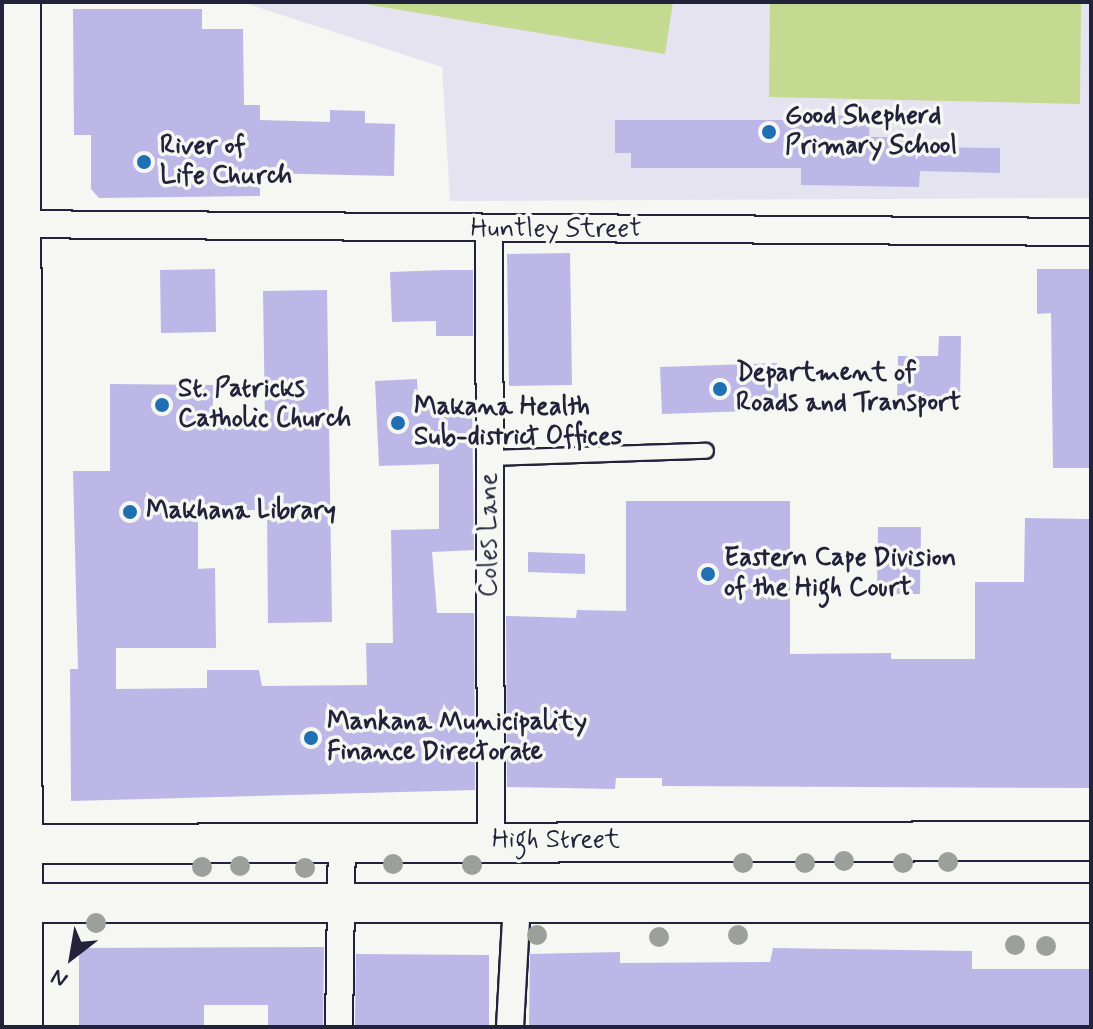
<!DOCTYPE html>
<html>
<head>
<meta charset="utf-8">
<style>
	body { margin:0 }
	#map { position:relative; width:1093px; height:1029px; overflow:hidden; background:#f6f6f2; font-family:Mynerve,sans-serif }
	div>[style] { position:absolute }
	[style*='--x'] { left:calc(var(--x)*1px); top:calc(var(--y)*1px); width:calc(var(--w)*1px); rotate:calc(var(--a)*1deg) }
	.built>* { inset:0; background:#e5e3ef }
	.green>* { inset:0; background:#c4da90 }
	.building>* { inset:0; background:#bdb7e8 }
	.roads { filter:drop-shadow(2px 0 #22223b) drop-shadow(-2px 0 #22223b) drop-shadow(0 2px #22223b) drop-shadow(0 -2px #22223b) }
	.lane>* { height:14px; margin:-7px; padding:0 7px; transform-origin:7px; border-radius:7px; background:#f6f6f2 }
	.street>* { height:26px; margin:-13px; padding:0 13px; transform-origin:13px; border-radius:13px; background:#f6f6f2 }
	.secondary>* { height:38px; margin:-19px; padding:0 19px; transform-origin:19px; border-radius:19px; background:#f6f6f2 }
	.trees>* { width:20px; height:20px; margin:-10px; border-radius:50%; background:#9ca09b }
	.dots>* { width:22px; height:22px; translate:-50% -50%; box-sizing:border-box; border:4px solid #f6f6f2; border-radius:50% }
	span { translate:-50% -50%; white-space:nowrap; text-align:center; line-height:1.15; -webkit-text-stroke:7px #f6f6f2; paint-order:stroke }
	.poi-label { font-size:26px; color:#22223b; font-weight:700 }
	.left { translate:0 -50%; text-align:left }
	.street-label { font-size:26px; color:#22223b }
	.frame { position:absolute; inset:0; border:4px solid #22223b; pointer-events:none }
	.north { position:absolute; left:32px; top:917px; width:80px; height:80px; -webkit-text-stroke:6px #f6f6f2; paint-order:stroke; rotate:211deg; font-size:22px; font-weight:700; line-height:32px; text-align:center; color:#22223b }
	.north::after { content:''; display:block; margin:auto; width:28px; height:36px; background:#22223b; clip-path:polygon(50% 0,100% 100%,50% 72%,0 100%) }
</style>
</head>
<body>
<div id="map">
	<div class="built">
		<div style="clip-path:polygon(242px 2px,1091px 2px,1091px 198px,450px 201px,442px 67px)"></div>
	</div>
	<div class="green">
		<div style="clip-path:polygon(353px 2px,673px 2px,665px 54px)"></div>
		<div style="clip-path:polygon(770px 2px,1081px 2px,1080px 104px,769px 97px)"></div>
	</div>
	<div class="building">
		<div style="clip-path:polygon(73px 9px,202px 9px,202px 29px,243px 29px,244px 105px,260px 105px,260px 120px,330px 122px,330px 110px,365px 111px,365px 123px,395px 124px,394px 176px,260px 173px,260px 196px,99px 198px,91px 189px,91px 135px,74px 135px)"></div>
		<div style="clip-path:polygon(802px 115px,870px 116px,869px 137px,909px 137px,909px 147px,1000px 148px,1000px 173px,920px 171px,919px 187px,801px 185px,801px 168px,631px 168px,631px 153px,615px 153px,615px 120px,802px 120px)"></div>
		<div style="clip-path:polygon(570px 253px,572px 385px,509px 386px,507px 254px)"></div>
		<div style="clip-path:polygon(215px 269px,216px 332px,161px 333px,160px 270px)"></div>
		<div style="clip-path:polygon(1037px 269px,1091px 269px,1091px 468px,1053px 468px,1051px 313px,1037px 314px)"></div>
		<div style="clip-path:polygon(444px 270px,473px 270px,473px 336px,436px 336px,436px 321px,392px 322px,390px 272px)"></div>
		<div style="clip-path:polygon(327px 290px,332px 622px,268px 623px,267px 510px,198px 510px,198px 569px,215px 568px,216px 648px,116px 648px,116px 689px,207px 688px,207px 670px,259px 670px,262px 686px,367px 685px,366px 643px,393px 643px,391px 530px,439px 529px,439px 464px,379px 466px,375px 381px,417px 379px,418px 406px,472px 403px,474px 550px,432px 552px,437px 613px,474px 613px,475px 790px,71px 801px,70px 669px,78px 669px,73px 471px,110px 471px,110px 384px,213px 385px,213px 424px,265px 425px,263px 291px)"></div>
		<div style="clip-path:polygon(939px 336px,961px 336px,960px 402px,897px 401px,898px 356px,938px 356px)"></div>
		<div style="clip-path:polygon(777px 363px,779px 410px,662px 414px,660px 367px)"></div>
		<div style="clip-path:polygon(626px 501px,790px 501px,790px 654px,891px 653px,891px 659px,975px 659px,975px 582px,1024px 582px,1025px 518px,1089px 519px,1091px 788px,662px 786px,662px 778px,616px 778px,615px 789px,507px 787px,506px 616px,576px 618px,577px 610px,626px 611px)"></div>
		<div style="clip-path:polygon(878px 527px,921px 527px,920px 594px,877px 594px)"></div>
		<div style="clip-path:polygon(528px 552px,585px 554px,585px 574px,528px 572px)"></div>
		<div style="clip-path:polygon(324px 947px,323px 1027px,268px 1027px,268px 1005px,204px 1005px,204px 1027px,79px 1027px,79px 948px)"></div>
		<div style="clip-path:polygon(773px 948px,972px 951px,972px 969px,1091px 969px,1091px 1027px,529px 1027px,530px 954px,620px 952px,620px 963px,770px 962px)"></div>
		<div style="clip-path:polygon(356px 954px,489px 955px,489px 1027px,355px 1027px)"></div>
	</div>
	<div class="roads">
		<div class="lane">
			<div style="--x:490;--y:458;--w:216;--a:-1.9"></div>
		</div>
		<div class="street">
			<div style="--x:2;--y:224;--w:1089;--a:0.42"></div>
			<div style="--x:489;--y:230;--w:611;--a:89.81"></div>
			<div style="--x:339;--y:1027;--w:183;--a:-89.1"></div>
			<div style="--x:510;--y:1027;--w:126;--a:-86.8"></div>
		</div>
		<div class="secondary">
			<div style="--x:21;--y:2;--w:1025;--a:89.89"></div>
			<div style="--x:22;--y:844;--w:1069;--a:-0.16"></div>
			<div style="--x:22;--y:903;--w:1069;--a:0"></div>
		</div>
	</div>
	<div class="trees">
		<div style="left:844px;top:861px"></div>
		<div style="left:948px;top:862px"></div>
		<div style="left:743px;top:863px"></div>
		<div style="left:805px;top:863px"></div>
		<div style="left:903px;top:863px"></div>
		<div style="left:393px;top:864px"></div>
		<div style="left:472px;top:865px"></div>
		<div style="left:240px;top:866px"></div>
		<div style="left:202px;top:867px"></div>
		<div style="left:305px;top:868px"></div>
		<div style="left:96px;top:923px"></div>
		<div style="left:537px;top:935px"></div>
		<div style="left:738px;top:935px"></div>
		<div style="left:659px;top:937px"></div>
		<div style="left:1015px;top:945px"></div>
		<div style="left:1046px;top:946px"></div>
	</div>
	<div class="dots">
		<div style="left:769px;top:132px;background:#1f6fb2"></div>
		<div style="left:144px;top:162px;background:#1f6fb2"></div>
		<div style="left:720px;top:389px;background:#1f6fb2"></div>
		<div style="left:162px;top:405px;background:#1f6fb2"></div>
		<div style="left:398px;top:423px;background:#1f6fb2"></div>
		<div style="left:130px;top:512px;background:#1f6fb2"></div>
		<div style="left:708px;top:574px;background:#1f6fb2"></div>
		<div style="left:311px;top:738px;background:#1f6fb2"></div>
	</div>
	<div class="poi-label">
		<span class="left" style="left:785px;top:132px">Good Shepherd<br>Primary School</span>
		<span class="left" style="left:160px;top:162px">River of<br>Life Church</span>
		<span class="left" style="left:736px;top:389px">Department of<br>Roads and Transport</span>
		<span class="left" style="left:178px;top:405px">St. Patricks<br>Catholic Church</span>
		<span class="left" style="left:414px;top:423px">Makana Health<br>Sub-district Offices</span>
		<span class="left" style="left:146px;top:512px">Makhana Library</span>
		<span class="left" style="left:724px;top:574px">Eastern Cape Division<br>of the High Court</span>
		<span class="left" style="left:327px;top:738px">Mankana Municipality<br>Finance Directorate</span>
	</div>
	<div class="street-label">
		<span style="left:556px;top:230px">Huntley Street</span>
		<span style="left:490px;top:535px;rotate:-90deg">Coles Lane</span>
		<span style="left:556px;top:841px">High Street</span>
	</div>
	<div class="frame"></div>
	<div class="north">N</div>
</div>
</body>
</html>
